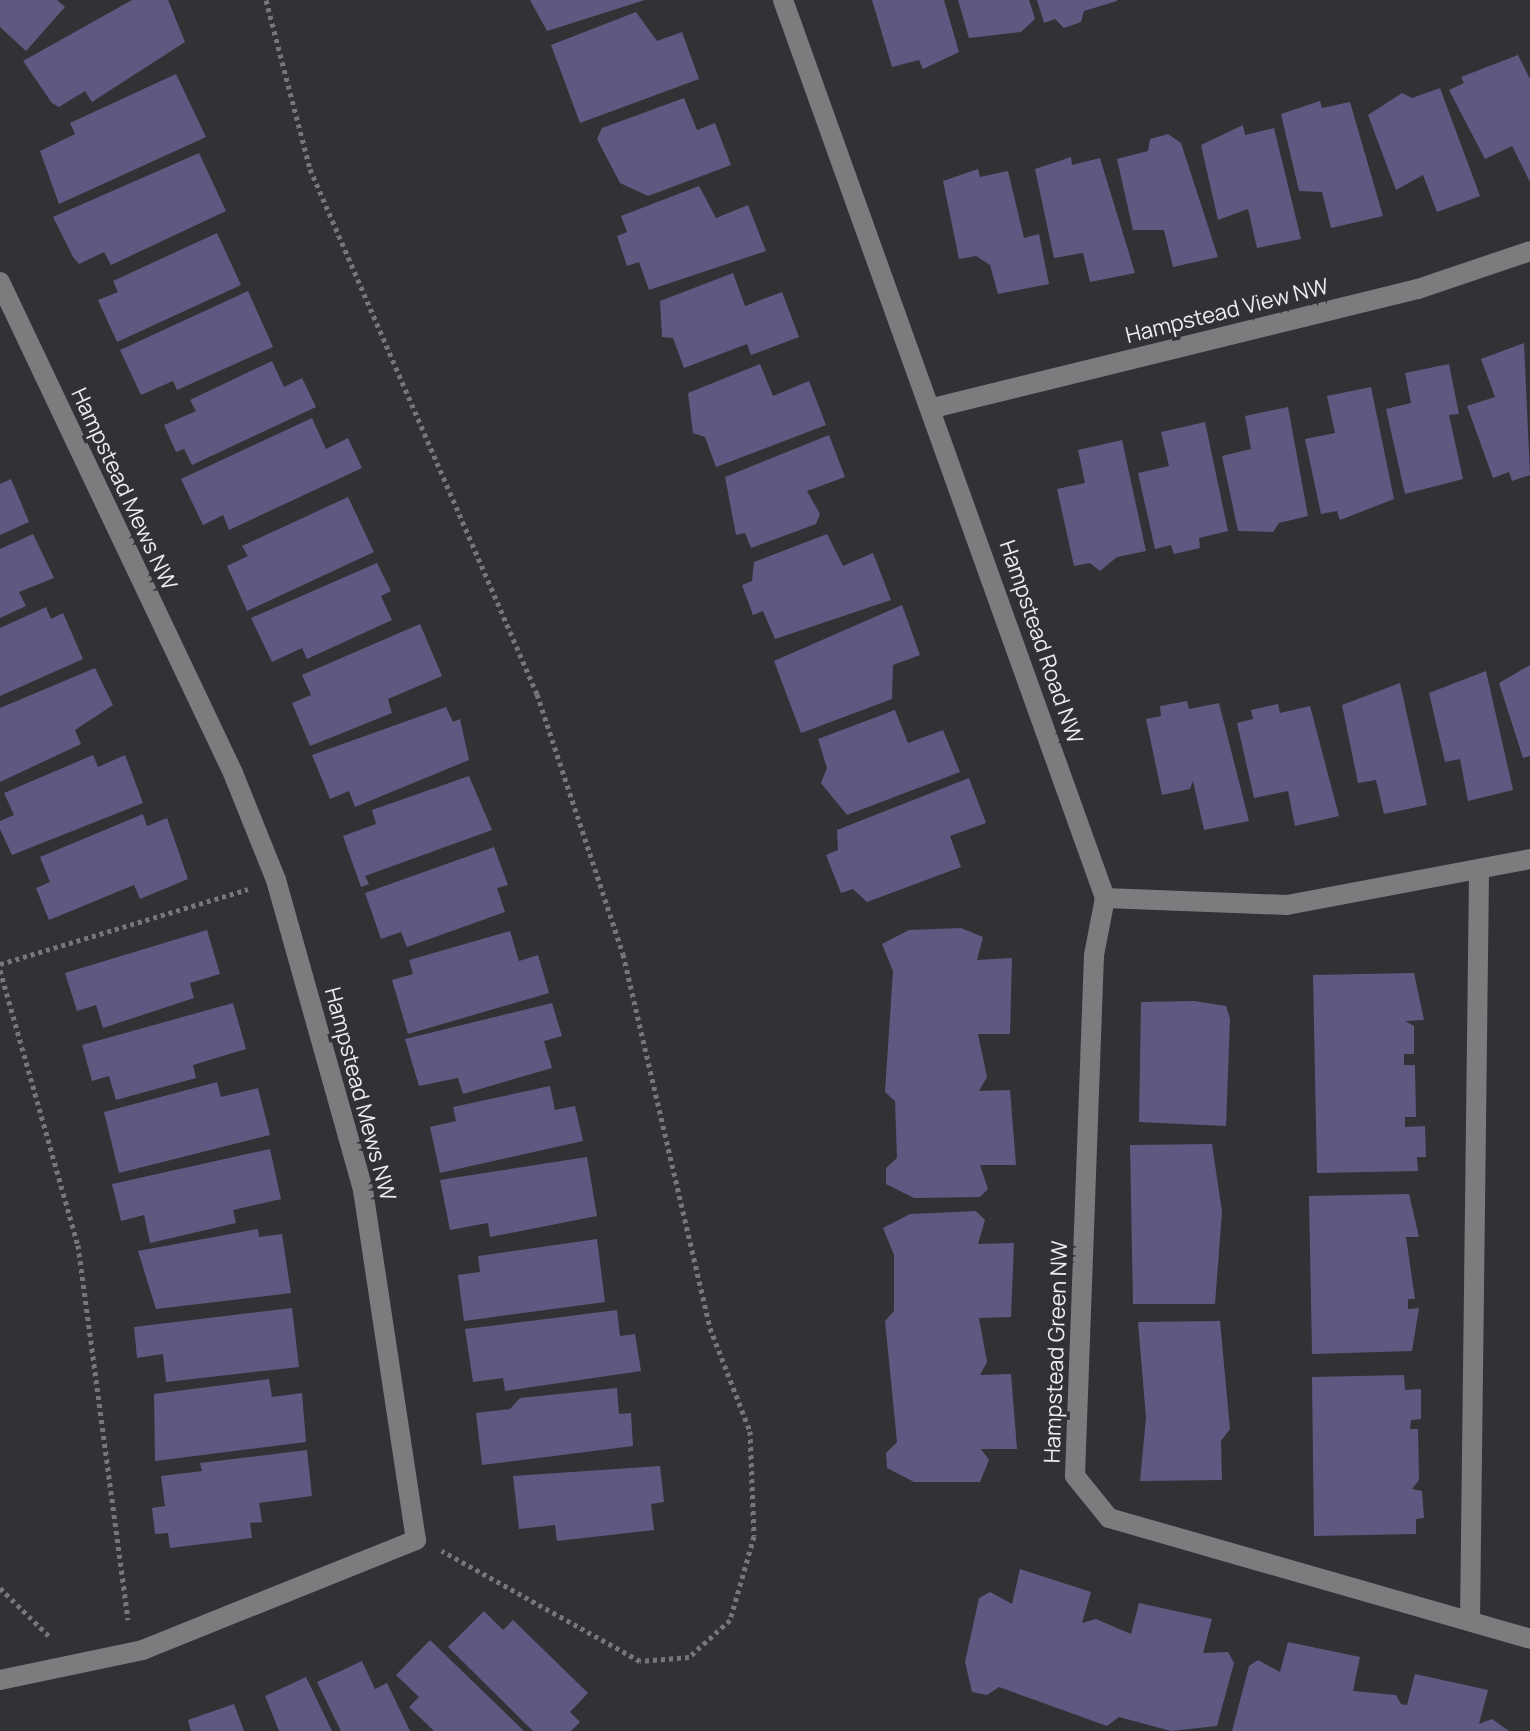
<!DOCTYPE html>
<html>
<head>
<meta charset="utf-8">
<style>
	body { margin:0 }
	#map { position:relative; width:1530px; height:1731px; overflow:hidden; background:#323135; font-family:Manrope,sans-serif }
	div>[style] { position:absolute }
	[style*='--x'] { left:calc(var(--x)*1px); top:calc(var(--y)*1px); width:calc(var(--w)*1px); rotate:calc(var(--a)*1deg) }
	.building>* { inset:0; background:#615881 }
	.path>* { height:5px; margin-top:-2.5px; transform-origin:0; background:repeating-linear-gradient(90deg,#77767a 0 4px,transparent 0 8px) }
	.minor>* { height:20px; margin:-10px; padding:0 10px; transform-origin:10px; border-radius:10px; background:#7c7c7e }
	span { translate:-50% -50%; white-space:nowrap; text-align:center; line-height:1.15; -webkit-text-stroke:7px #323135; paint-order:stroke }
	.street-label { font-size:22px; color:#edecef }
</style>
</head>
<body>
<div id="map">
	<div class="building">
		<div style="clip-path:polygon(0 0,57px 0,65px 7px,26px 51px,0 27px)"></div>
		<div style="clip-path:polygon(132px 0,168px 0,185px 42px,92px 102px,85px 91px,59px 107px,52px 103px,23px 61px)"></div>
		<div style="clip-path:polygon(530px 0,645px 0,547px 31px)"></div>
		<div style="clip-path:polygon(872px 0,944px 0,959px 52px,923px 69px,919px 60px,892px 67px)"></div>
		<div style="clip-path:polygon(958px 0,1029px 0,1035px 19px,1021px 32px,969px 38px)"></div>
		<div style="clip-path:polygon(1037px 0,1117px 0,1117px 1px,1084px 11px,1081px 22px,1064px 28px,1055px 19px,1044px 23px)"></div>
		<div style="clip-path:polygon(636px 12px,657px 41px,682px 32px,699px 79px,580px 123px,551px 45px)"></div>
		<div style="clip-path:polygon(1518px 55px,1530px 79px,1530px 182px,1512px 146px,1485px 159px,1449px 90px,1464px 83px,1461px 77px)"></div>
		<div style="clip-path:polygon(176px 74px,206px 137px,59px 204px,40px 151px,75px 134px,70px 123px)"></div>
		<div style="clip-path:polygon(1440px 88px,1480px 196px,1437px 212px,1423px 175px,1396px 190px,1368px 115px,1402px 93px,1412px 98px)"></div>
		<div style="clip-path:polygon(684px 98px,697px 130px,715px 123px,731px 165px,648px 196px,620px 183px,597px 139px,602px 128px)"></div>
		<div style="clip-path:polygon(1320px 101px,1322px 108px,1350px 102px,1383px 216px,1331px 228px,1322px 192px,1299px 191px,1281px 114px)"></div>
		<div style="clip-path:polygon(1243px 125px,1245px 135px,1274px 128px,1301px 239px,1257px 248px,1248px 209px,1218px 220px,1201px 145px)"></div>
		<div style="clip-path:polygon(1168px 134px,1181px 143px,1218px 257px,1173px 267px,1164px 230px,1133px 230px,1117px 159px,1148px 151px,1150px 139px)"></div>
		<div style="clip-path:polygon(199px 153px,226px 211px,111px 265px,104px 252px,79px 264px,73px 257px,53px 217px)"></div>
		<div style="clip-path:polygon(1071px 157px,1072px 165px,1100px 158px,1135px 273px,1090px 282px,1083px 253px,1054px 258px,1035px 169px)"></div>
		<div style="clip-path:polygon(978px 169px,980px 177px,1008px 171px,1024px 238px,1039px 234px,1049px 284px,998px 294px,990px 265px,976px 256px,959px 259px,943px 181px)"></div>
		<div style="clip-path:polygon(699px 186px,716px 218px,748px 205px,766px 251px,649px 290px,639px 262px,627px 266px,617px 236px,627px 232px,621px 216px)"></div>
		<div style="clip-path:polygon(217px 233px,241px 285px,117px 342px,98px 300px,118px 292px,113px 281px)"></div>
		<div style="clip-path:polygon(733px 273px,745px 306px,782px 292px,799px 337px,751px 355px,747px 344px,684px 368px,673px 338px,662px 337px,660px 301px)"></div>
		<div style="clip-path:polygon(248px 291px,273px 347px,177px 390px,173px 381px,141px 395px,120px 350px)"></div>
		<div style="clip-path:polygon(1524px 343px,1530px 475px,1512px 481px,1509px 472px,1493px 478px,1467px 406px,1495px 397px,1481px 359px)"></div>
		<div style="clip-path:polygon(272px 361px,284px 387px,302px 378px,316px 407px,192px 465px,184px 449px,176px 452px,164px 425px,196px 411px,190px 400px)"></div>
		<div style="clip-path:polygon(760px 364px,773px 396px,809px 381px,826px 425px,716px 467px,705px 437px,693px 433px,688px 393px)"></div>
		<div style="clip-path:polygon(1449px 364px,1459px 414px,1449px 415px,1463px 479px,1405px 494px,1386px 409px,1411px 403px,1405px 373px)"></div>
		<div style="clip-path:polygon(1371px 387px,1394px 499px,1340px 520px,1337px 511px,1321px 514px,1305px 439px,1335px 433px,1327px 396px)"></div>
		<div style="clip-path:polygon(1288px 407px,1308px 516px,1279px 523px,1273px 532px,1238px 531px,1222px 456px,1251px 449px,1245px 416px)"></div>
		<div style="clip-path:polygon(312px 418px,326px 449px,348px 438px,362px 468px,229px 530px,223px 515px,203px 525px,181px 479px)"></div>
		<div style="clip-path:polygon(1205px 422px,1228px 531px,1199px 538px,1200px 548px,1174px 554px,1171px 545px,1155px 549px,1138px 473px,1169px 466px,1161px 432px)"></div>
		<div style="clip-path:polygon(829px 435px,845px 477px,807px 491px,820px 514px,816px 524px,751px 548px,745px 533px,736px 535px,725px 477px)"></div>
		<div style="clip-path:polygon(1122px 440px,1146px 551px,1117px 557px,1100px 571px,1090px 563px,1074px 566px,1057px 489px,1085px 483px,1078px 450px)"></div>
		<div style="clip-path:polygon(11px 479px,29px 522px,0 535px,0 484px)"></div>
		<div style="clip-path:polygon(348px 497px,374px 552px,247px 611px,227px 566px,248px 556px,242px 546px)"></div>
		<div style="clip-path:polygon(33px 534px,54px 578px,19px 592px,26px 606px,0 618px,0 549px)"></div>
		<div style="clip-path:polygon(827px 534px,843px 566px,873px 553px,891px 600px,775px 639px,763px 611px,753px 615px,742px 585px,752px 581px,754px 562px)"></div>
		<div style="clip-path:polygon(377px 563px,391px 591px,381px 596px,392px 620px,307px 659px,302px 648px,272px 662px,251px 618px)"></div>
		<div style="clip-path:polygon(902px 605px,920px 655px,893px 665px,892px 699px,801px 733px,774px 661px)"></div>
		<div style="clip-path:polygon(46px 607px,51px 619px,63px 613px,83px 659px,0 696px,0 628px)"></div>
		<div style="clip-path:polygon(420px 624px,442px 676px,388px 699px,392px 713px,310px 746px,292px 703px,311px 695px,302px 675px)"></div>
		<div style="clip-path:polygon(1530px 665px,1530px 756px,1523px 758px,1499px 683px)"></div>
		<div style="clip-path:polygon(95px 668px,113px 705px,75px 730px,81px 744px,0 782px,0 708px)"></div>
		<div style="clip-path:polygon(1486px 671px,1513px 790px,1468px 801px,1460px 759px,1445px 762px,1429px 693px)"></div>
		<div style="clip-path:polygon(1400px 683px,1427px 805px,1384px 814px,1376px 780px,1358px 783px,1342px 705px)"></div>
		<div style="clip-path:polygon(1187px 701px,1189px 709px,1219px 703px,1249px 821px,1204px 830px,1193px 781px,1190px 789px,1162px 795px,1146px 719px,1161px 716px,1160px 706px)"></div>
		<div style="clip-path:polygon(1278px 704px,1280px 713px,1310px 706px,1339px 816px,1295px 826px,1288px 791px,1254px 798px,1237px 723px,1253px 719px,1251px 710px)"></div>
		<div style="clip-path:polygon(446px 707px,453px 722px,460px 719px,469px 760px,355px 807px,349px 791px,330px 799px,312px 755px)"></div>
		<div style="clip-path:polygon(895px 710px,908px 743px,943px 730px,960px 772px,847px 815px,821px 783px,827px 768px,818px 739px)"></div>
		<div style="clip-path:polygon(93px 755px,98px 767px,125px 755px,143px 803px,12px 855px,0 829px,0 821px,14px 815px,4px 793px)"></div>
		<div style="clip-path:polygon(469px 776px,492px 830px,365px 876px,369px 884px,361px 887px,343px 836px,376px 824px,372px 810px)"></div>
		<div style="clip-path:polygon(969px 778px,986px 823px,950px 836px,961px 867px,867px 902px,853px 889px,841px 893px,826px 855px,838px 850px,837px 830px)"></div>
		<div style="clip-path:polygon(143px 814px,147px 826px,167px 818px,188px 879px,140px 899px,134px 885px,49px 920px,36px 888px,50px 882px,40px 857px)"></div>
		<div style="clip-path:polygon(494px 847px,508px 885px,497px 888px,505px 912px,407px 947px,401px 932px,381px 939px,365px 893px)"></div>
		<div style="clip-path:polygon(961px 928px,983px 937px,977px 960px,1012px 958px,1010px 1034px,978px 1034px,987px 1077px,979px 1091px,1010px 1090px,1016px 1165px,980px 1165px,988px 1189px,980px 1197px,914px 1198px,886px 1184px,886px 1168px,897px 1158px,895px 1101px,885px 1092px,893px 971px,882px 944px,909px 930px)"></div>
		<div style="clip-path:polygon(207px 930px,220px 974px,190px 983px,194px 998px,103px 1028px,96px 1005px,77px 1011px,65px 973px)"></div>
		<div style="clip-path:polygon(510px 931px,519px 961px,538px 955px,549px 993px,408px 1034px,392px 980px,413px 974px,409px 960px)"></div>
		<div style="clip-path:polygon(1414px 973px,1424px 1020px,1405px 1021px,1414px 1026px,1414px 1054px,1404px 1054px,1404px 1065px,1415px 1065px,1416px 1117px,1405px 1117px,1405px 1127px,1425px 1126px,1426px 1157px,1417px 1157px,1418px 1171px,1317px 1173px,1313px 975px)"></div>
		<div style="clip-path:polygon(1194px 1001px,1226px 1006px,1230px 1019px,1226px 1126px,1139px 1122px,1141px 1002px)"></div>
		<div style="clip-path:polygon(233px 1003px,246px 1049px,193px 1065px,196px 1078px,116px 1100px,109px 1076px,92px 1081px,82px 1045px)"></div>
		<div style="clip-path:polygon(552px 1003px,562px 1036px,544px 1041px,552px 1068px,463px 1094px,458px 1078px,419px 1086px,405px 1039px)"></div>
		<div style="clip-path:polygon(217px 1082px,221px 1097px,258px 1088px,270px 1135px,119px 1173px,104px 1112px)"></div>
		<div style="clip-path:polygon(550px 1086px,555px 1110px,575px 1106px,583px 1141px,440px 1173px,430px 1127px,456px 1121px,453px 1107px)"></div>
		<div style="clip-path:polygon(1212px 1144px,1222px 1212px,1215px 1304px,1133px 1304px,1130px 1145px)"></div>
		<div style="clip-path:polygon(270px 1149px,281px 1199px,233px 1210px,236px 1223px,150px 1243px,144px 1215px,121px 1221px,112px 1184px)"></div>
		<div style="clip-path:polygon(587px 1157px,597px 1216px,490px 1237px,488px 1223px,450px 1230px,440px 1180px)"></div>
		<div style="clip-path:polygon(1409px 1194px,1419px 1237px,1406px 1237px,1415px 1299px,1408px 1299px,1408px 1309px,1419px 1308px,1412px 1351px,1312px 1354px,1309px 1196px)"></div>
		<div style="clip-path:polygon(976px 1211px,985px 1220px,978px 1244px,1014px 1243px,1011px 1317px,979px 1318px,987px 1362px,980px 1375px,1011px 1374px,1017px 1449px,981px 1449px,989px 1460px,980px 1482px,914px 1482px,887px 1468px,886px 1453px,897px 1442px,885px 1321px,894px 1311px,894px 1255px,883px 1228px,910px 1214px)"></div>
		<div style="clip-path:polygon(258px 1229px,259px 1237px,282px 1234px,291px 1293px,156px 1309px,138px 1251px)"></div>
		<div style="clip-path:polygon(597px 1239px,605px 1302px,464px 1321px,458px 1275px,480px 1272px,478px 1256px)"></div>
		<div style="clip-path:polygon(292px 1308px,299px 1367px,166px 1382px,163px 1354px,137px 1358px,134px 1327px)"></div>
		<div style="clip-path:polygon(617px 1310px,620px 1336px,635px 1334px,641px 1371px,505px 1391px,503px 1378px,473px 1382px,465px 1329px)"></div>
		<div style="clip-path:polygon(1220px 1321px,1230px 1429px,1221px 1441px,1222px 1480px,1140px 1481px,1146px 1418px,1138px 1322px)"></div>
		<div style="clip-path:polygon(1404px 1375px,1405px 1390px,1421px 1389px,1421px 1419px,1411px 1420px,1410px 1429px,1418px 1429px,1419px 1480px,1412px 1489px,1422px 1491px,1424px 1518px,1416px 1519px,1416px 1534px,1314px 1536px,1312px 1377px)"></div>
		<div style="clip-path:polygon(269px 1379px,272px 1397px,302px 1393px,306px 1442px,155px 1461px,154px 1394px)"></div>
		<div style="clip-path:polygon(617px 1388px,619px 1414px,631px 1413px,633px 1446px,482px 1465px,476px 1413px,510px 1409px,520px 1398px)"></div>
		<div style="clip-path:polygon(307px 1450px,312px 1496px,259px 1503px,262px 1522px,250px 1523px,252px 1538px,170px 1548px,168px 1533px,155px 1534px,152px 1508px,165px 1506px,161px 1476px,202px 1471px,200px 1463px)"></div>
		<div style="clip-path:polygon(660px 1466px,664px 1502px,651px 1504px,654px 1530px,557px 1541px,555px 1525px,519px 1529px,513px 1476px)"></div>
		<div style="clip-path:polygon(1020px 1569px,1091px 1592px,1082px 1623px,1096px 1619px,1131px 1634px,1139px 1603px,1212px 1619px,1203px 1653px,1228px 1652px,1234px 1663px,1217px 1726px,1171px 1731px,1119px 1717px,1107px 1726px,999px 1687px,987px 1695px,972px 1692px,965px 1662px,979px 1598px,990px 1592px,1012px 1604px)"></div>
		<div style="clip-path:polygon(484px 1611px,503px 1630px,513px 1620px,588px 1693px,570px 1712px,580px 1722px,571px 1731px,533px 1731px,448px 1647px)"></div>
		<div style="clip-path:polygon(430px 1640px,524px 1731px,434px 1731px,409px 1707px,419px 1697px,396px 1675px)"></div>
		<div style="clip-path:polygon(1288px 1642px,1360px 1657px,1353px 1691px,1396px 1695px,1401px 1704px,1407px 1705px,1415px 1674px,1488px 1690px,1479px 1724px,1492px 1719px,1509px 1731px,1232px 1731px,1249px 1666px,1258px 1660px,1280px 1672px)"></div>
		<div style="clip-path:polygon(362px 1661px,375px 1689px,387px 1683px,410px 1731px,341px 1731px,317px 1682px)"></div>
		<div style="clip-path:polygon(306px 1677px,332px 1731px,279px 1731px,265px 1696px)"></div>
		<div style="clip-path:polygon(234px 1704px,244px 1731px,191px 1731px,188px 1720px)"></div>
	</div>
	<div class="path">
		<div style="--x:266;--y:0;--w:175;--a:75.4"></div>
		<div style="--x:310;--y:169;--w:572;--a:66.62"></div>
		<div style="--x:537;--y:694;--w:274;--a:71.7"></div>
		<div style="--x:623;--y:954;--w:384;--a:76.9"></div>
		<div style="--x:710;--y:1328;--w:110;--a:68.8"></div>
		<div style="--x:750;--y:1431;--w:105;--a:87.8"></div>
		<div style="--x:754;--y:1536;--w:87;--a:105.9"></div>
		<div style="--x:730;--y:1620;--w:55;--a:137.9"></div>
		<div style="--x:689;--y:1657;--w:49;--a:175.3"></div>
		<div style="--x:640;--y:1661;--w:227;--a:-150.9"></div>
		<div style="--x:0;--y:964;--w:259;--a:-16.8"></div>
		<div style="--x:0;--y:970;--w:286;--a:74.2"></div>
		<div style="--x:78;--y:1245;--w:378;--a:82.4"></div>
		<div style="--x:0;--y:1588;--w:70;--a:44.4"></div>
	</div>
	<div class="minor">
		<div style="--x:783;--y:0;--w:954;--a:70.27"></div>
		<div style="--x:0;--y:282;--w:543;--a:64.61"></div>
		<div style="--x:233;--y:773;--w:115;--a:68.1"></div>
		<div style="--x:276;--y:880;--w:322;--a:74.3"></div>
		<div style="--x:363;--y:1190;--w:354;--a:81.4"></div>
		<div style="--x:416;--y:1540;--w:294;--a:158.1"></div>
		<div style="--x:143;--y:1650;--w:146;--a:168.2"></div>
		<div style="--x:933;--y:408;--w:499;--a:-13.8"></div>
		<div style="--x:1418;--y:289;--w:118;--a:-18.7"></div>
		<div style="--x:1105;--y:898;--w:58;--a:100.9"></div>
		<div style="--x:1094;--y:955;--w:521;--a:92.09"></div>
		<div style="--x:1075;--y:1476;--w:54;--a:51"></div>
		<div style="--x:1109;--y:1518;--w:438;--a:16"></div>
		<div style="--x:1105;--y:898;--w:182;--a:2.2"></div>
		<div style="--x:1287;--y:905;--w:247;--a:-10.7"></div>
		<div style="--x:1470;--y:1621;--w:748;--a:-89.31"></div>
	</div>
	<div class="street-label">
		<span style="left:1227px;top:311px;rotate:-14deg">Hampstead View NW</span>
		<span style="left:124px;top:489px;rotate:65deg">Hampstead Mews NW</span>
		<span style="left:1041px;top:642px;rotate:71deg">Hampstead Road NW</span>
		<span style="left:360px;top:1094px;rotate:75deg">Hampstead Mews NW</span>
		<span style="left:1056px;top:1352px;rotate:-88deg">Hampstead Green NW</span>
	</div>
</div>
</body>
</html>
